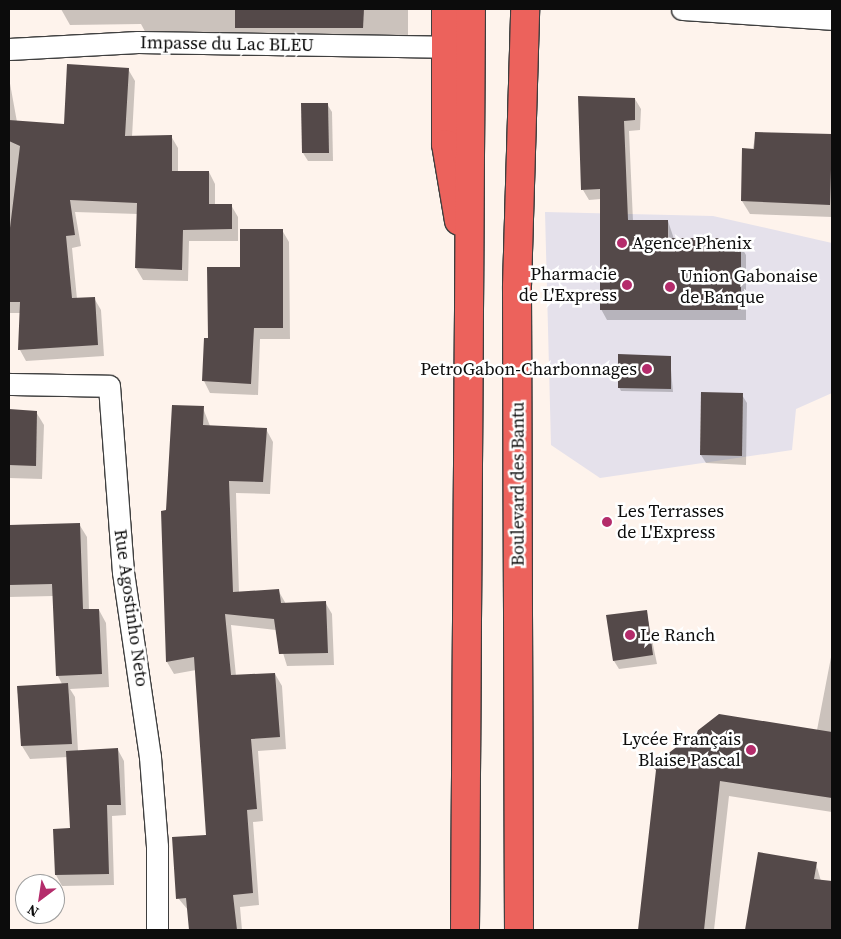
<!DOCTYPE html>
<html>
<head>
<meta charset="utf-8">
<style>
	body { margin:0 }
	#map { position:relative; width:841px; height:939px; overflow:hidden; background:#fef3ec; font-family:"Source Serif 4",serif }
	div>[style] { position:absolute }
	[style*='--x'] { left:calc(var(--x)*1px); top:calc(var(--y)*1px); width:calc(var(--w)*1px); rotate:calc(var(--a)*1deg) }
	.industrial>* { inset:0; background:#e5e1eb }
	.shadow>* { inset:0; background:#0003 }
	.building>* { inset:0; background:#544949 }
	.roads { filter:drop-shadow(1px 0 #3f3f3f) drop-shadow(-1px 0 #3f3f3f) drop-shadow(0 1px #3f3f3f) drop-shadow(0 -1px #3f3f3f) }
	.street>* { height:21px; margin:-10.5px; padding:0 10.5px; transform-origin:10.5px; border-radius:10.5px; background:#fff }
	.highway>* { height:28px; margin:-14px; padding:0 14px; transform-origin:14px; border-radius:14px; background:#ec625c }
	.dots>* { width:14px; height:14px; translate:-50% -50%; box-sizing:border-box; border:2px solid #fff; border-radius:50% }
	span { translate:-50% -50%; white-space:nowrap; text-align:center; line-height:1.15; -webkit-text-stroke:5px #fff; paint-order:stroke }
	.street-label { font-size:18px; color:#0c0c0c }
	.poi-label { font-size:18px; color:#0c0c0c }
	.left { translate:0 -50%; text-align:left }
	.right { translate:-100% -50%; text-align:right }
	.frame { position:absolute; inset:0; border:10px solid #0c0c0c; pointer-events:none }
	.north { position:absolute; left:15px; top:874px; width:50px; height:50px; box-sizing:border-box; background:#fff; border:1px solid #9e9e9e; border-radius:50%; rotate:211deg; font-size:14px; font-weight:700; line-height:20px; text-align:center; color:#0c0c0c }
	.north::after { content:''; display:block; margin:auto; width:18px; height:22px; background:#b42c6b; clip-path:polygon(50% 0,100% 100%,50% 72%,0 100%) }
</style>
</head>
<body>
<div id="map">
	<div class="industrial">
		<div style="clip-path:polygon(evenodd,545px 212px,713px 216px,832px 243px,832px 393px,796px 409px,792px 450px,600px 478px,551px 445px,545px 212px,600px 220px,668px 220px,669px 251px,699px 238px,725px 238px,726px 244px,741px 244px,741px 310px,600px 220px,545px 212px,618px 354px,671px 388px,618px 388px,618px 354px,545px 212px,701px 393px,743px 394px,741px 456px,700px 455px,701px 393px)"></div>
	</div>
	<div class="shadow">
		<div style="clip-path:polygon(408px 9px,408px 39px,149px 39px,141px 24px,70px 25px,61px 9px)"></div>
		<div style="clip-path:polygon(128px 69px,135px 81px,132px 137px,171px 136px,178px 148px,178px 172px,209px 172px,215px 184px,215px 205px,231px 205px,238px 217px,238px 241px,189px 241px,188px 281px,143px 280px,136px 268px,138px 214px,75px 212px,81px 246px,72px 248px,77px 299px,94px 298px,101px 310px,104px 356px,26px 361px,20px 350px,21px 313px,9px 313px,9px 78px,17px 122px,65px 125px)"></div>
		<div style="clip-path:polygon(635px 99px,641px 109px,640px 130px,629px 131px,633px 221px,668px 221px,674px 239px,725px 239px,728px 245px,740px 245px,746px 255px,746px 320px,607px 320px,601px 309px,601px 199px,589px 200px,583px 190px)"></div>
		<div style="clip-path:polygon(327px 104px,332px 112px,333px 161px,308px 161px,303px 153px)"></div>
		<div style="clip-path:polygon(756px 133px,832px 136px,832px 217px,750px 214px,742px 201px)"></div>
		<div style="clip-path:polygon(282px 230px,289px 242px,290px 339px,260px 339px,258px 395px,210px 393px,204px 381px,209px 340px,242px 268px)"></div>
		<div style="clip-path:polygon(670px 358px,673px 392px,621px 391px,619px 387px)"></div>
		<div style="clip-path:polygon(742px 395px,747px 403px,746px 465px,706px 463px,701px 455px)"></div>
		<div style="clip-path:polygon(203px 408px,210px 426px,266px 429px,273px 442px,270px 494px,236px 493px,239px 593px,278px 590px,286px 604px,325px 602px,332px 614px,334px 665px,287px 666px,276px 630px,231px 625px,236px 676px,275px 674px,282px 686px,286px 749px,258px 751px,263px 821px,253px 822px,259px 905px,240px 907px,242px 930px,190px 930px,188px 910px,178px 898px,208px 836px,196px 670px,174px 674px,167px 662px,168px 512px)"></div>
		<div style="clip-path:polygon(9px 411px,36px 412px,44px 425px,42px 479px,9px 478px)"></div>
		<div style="clip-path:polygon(79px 524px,87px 537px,89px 610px,99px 610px,106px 623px,109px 687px,70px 689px,75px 697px,78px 751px,118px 750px,124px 761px,126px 815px,112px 816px,114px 885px,62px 886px,56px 875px,71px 830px,68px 757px,30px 759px,22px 746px,19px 687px,62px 684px,58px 676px,54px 596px,9px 597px,9px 526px)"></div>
		<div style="clip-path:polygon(646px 611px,657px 664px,619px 669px,614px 661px)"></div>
		<div style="clip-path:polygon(832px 652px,832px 812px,729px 796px,714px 930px,640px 930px,657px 771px,817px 730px)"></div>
		<div style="clip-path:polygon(759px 854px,816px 864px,821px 881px,832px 883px,832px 930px,746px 930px)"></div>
	</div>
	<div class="building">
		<div style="clip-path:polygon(235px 9px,364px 9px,363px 28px,235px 28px)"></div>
		<div style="clip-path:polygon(67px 64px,129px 68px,125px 136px,172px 135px,172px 171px,209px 171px,209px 204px,232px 204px,232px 229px,183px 230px,182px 270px,135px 268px,137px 203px,70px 200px,75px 235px,66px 236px,72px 298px,95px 297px,98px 345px,18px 350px,20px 302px,9px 302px,9px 236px,20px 146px,9px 141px,9px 120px,64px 124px)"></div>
		<div style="clip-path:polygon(578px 96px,635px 98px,635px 120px,624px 121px,628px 220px,668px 220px,668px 238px,725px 238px,726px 244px,741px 244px,741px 310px,600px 310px,600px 189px,581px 190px)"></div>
		<div style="clip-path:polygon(301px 103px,328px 103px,329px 153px,302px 153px)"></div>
		<div style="clip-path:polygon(755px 132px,832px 134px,830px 205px,741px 201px,742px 148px,754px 149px)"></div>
		<div style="clip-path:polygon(240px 229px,283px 229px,283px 328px,254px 328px,251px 384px,202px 381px,204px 338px,208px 338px,207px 267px,240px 267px)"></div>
		<div style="clip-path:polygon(618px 354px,671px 356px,671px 389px,618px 388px)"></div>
		<div style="clip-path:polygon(701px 392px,743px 393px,742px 456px,700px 455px)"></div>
		<div style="clip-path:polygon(172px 405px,204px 406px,203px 425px,267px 428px,263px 482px,229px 481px,233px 592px,279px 589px,281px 603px,326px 601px,328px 653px,279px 654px,274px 619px,225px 614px,231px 675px,275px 673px,280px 737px,251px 739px,257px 809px,247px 810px,253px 893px,233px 895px,237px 930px,189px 930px,186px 898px,176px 899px,172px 837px,206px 835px,194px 657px,166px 662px,161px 511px,166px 510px)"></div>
		<div style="clip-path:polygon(9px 409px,37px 411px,36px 466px,9px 465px)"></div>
		<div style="clip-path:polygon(80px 523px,83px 609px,99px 609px,102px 674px,56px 676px,52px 584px,9px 585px,9px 525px)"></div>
		<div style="clip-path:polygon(647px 610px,653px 655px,613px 661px,606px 615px)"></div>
		<div style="clip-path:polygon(68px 683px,72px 744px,21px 746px,17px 686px)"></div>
		<div style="clip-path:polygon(719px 714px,832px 732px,832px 798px,720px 781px,704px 930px,638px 930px,656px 770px,652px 766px)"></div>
		<div style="clip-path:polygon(118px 748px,121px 805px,107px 805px,109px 874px,55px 875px,53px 829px,70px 828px,66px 751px)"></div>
		<div style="clip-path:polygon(758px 852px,817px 862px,814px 879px,832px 881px,832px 930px,745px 930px)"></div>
	</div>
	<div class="roads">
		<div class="street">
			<div style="--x:682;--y:9;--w:150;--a:3.8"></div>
			<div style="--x:9;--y:49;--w:129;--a:-3.1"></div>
			<div style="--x:138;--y:42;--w:307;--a:0.9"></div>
			<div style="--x:9;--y:384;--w:100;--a:1.1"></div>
			<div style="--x:109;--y:386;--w:187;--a:85.7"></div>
			<div style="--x:123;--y:572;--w:187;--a:81.7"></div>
			<div style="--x:150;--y:757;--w:89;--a:85.5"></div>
			<div style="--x:157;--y:846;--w:84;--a:90"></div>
		</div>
		<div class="highway">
			<div style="--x:446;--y:9;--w:135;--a:90"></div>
			<div style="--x:446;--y:144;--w:78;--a:80.4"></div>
			<div style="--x:465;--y:930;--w:921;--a:-89.63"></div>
			<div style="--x:519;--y:930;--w:644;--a:-90.18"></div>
			<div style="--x:517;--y:286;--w:277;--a:-88.3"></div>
		</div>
	</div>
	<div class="dots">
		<div style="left:622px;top:243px;background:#b42c6b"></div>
		<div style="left:627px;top:285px;background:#b42c6b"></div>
		<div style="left:670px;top:287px;background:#b42c6b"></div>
		<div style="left:647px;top:369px;background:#b42c6b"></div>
		<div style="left:607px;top:522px;background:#b42c6b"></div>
		<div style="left:630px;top:635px;background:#b42c6b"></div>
		<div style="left:751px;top:750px;background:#b42c6b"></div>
	</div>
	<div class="street-label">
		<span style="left:227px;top:44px;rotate:1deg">Impasse du Lac BLEU</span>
		<span style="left:518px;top:484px;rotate:-90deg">Boulevard des Bantu</span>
		<span style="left:131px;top:608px;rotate:82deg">Rue Agostinho Neto</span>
	</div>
	<div class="poi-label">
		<span class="left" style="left:632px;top:243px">Agence Phenix</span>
		<span class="right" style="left:617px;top:285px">Pharmacie<br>de L'Express</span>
		<span class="left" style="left:680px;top:287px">Union Gabonaise<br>de Banque</span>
		<span class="right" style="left:637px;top:369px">PetroGabon-Charbonnages</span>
		<span class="left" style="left:617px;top:522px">Les Terrasses<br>de L'Express</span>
		<span class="left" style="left:640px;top:635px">Le Ranch</span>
		<span class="right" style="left:741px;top:750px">Lycée Français<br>Blaise Pascal</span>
	</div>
	<div class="frame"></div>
	<div class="north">N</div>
</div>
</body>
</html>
